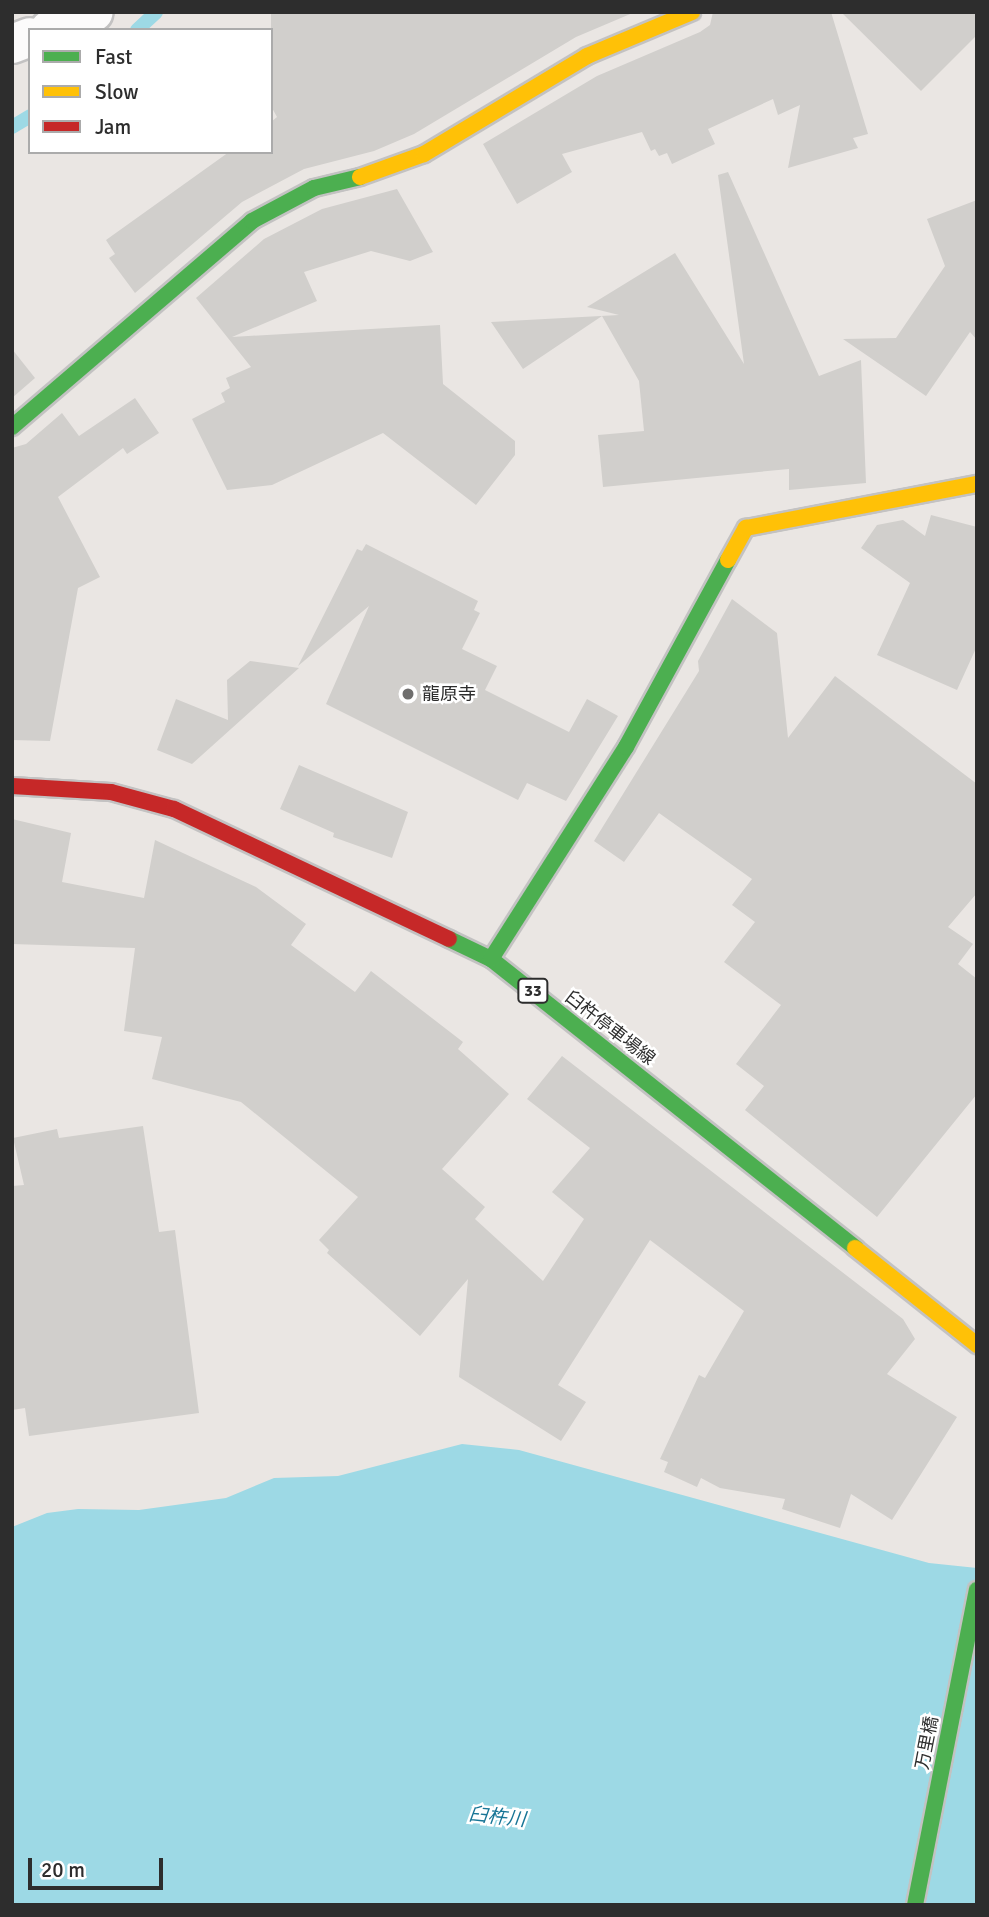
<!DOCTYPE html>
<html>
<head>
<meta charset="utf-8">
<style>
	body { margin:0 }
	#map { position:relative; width:989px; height:1917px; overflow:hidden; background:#eae6e3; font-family:Signika,"Noto Sans JP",sans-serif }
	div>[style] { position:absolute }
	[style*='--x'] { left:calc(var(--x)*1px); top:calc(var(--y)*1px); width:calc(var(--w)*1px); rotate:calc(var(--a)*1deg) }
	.water>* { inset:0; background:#9dd9e5 }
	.stream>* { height:14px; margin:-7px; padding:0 7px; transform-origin:7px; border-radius:7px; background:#9dd9e5 }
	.building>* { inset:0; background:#d1cfcc }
	.roads { filter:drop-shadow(2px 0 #c3c2c2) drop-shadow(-2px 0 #c3c2c2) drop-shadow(0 2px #c3c2c2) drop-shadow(0 -2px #c3c2c2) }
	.street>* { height:38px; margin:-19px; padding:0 19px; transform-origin:19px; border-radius:19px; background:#fcfbfb }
	.fast>* { height:16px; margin:-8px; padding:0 8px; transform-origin:8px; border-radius:8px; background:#4caf50 }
	.slow>* { height:16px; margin:-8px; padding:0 8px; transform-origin:8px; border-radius:8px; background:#ffc107 }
	.jam>* { height:16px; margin:-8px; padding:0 8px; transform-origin:8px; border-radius:8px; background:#c62828 }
	.dots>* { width:19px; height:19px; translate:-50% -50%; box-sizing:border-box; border:4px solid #fff; border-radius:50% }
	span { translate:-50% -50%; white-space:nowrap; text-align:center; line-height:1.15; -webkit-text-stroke:5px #fff; paint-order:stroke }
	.shield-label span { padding:2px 5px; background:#fff; border:2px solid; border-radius:5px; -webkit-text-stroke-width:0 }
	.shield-label { font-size:16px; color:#2d2d2d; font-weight:700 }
	.poi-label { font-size:18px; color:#2d2d2d }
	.left { translate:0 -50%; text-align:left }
	.street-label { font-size:18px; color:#2d2d2d }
	.water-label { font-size:19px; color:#187596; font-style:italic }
	.frame { position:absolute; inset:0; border:14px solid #2d2d2d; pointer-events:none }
	.legend { position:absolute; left:28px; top:28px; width:245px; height:126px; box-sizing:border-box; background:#fff; border:2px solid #ababab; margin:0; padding:9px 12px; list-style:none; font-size:21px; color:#2d2d2d }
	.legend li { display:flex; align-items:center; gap:14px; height:35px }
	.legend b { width:35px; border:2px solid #ababab }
	.scale { position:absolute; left:28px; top:1858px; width:135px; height:32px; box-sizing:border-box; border:4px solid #2d2d2d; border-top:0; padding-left:9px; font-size:21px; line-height:24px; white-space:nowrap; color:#2d2d2d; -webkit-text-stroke:5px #fff; paint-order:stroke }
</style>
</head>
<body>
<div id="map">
	<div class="water">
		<div style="clip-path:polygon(462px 1444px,519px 1450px,929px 1563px,977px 1568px,977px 1905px,12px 1905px,12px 1527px,47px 1513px,78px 1509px,139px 1510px,226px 1498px,274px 1478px,338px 1476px)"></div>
	</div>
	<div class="stream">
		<div style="--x:137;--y:30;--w:26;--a:-43"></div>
		<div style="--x:12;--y:127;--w:21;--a:-31"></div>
	</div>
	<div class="building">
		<div style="clip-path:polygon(271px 12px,635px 12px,576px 37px,414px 134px,374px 151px,304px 169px,242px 202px,135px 293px,109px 258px,115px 254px,106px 240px,229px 152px,271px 152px,271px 122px,277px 117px,271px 106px)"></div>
		<div style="clip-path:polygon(713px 12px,831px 12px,868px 134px,853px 138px,858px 148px,788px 168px,800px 105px,778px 115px,773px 99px,708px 129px,715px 144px,672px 164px,667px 153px,659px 156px,655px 149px,651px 151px,642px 132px,562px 154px,572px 172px,517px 204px,483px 144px,597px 76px,700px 32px,710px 25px)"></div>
		<div style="clip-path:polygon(841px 12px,977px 12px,977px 35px,921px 91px)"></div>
		<div style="clip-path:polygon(728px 172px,819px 376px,861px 360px,866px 483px,789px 490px,789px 469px,603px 487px,598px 435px,644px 431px,639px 381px,602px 316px,523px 369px,491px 322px,619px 315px,587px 307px,675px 253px,744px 364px,718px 175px)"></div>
		<div style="clip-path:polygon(397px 189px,433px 252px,410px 261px,371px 251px,304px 272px,317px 301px,232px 337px,440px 325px,443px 384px,515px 441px,515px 455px,476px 505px,383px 433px,272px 485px,227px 490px,192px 419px,225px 402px,221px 393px,230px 388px,226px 378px,251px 367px,196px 298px,264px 239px,322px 209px)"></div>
		<div style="clip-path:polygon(977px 200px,977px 340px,970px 332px,926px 396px,843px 339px,896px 338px,945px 266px,927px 219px)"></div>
		<div style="clip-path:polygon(12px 349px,35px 378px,12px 398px)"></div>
		<div style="clip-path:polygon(135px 398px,159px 433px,127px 454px,123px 448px,58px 497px,100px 577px,78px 588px,50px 741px,12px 740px,12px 448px,26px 444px,62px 413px,79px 436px)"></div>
		<div style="clip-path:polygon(931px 515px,977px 527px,977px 646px,957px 690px,877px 655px,910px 583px,861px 548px,877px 525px,903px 520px,925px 536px)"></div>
		<div style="clip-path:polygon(366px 544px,478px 601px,474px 610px,480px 613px,462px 649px,497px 666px,485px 690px,569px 732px,587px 699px,618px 716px,566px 801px,527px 783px,518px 800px,326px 704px,369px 606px,298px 666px,357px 549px,362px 551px)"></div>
		<div style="clip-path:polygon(732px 599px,777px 633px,788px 738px,835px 676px,977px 784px,977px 893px,948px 927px,973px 944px,958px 964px,977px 979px,977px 1094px,877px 1217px,745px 1110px,764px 1086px,736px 1064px,781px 1005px,724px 962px,755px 922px,732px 905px,752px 879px,659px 813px,624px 862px,594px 841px,699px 671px,698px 661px)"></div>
		<div style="clip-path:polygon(250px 661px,299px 668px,192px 764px,157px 750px,176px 699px,228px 720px,227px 680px)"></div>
		<div style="clip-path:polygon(299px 765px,408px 812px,392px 858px,333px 837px,334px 833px,280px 809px)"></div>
		<div style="clip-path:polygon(12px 819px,71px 833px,62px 882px,144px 898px,155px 840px,256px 887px,306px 924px,291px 945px,355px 992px,371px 971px,463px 1042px,458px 1049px,509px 1094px,442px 1169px,485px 1207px,475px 1219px,543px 1281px,584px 1219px,552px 1192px,590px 1148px,527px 1099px,562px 1056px,903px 1319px,915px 1339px,887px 1374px,957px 1417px,892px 1520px,851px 1494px,840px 1528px,782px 1509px,785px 1499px,720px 1488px,701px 1478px,697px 1487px,664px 1472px,668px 1462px,660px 1459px,699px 1375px,705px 1378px,744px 1311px,650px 1240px,558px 1385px,586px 1402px,561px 1441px,459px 1377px,468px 1279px,420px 1336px,327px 1253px,329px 1250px,319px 1240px,358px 1197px,241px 1102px,152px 1079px,162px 1037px,124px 1031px,135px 948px,12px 944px)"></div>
		<div style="clip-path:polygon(143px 1126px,159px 1232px,175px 1230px,199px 1413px,29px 1436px,25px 1408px,12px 1410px,12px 1186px,24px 1185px,13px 1138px,57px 1129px,59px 1138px)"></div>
	</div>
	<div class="roads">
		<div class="street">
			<div style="--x:49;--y:30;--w:48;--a:-21.8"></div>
			<div style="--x:12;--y:44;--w:19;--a:-21"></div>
		</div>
		<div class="fast">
			<div style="--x:12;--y:427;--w:316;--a:-40.6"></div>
			<div style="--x:252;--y:221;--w:70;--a:-28"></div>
			<div style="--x:314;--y:188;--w:47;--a:-13.4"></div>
			<div style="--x:449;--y:939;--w:47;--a:25.5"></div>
			<div style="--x:491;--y:959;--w:465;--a:38.4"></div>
			<div style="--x:491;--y:959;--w:251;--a:-57.5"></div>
			<div style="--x:626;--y:747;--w:213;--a:-61.4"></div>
			<div style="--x:915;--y:1905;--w:321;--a:-78.9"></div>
		</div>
		<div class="slow">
			<div style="--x:360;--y:177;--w:68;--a:-19.8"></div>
			<div style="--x:424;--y:154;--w:190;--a:-31"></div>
			<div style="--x:587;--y:56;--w:114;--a:-22.7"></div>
			<div style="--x:728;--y:560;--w:37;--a:-61"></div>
			<div style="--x:746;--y:528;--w:235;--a:-10.8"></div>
			<div style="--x:855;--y:1248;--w:156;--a:38.5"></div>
		</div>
		<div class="jam">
			<div style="--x:12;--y:786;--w:99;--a:3.5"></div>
			<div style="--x:111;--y:792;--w:65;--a:15.1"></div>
			<div style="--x:174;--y:809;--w:304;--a:25.3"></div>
		</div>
	</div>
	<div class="dots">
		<div style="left:408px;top:694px;background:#6f6e6d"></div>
	</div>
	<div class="shield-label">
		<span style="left:533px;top:991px">33</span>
	</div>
	<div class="poi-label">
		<span class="left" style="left:422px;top:694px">龍原寺</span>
	</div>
	<div class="street-label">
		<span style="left:610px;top:1028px;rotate:38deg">臼杵停車場線</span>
		<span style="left:927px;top:1743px;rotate:-79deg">万里橋</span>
	</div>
	<div class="water-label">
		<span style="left:497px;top:1818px;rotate:6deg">臼杵川</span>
	</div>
	<div class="frame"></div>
	<ul class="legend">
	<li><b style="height:9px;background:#4caf50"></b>Fast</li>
	<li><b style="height:9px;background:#ffc107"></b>Slow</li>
	<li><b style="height:9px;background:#c62828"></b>Jam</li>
	</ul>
	<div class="scale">20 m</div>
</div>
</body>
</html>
